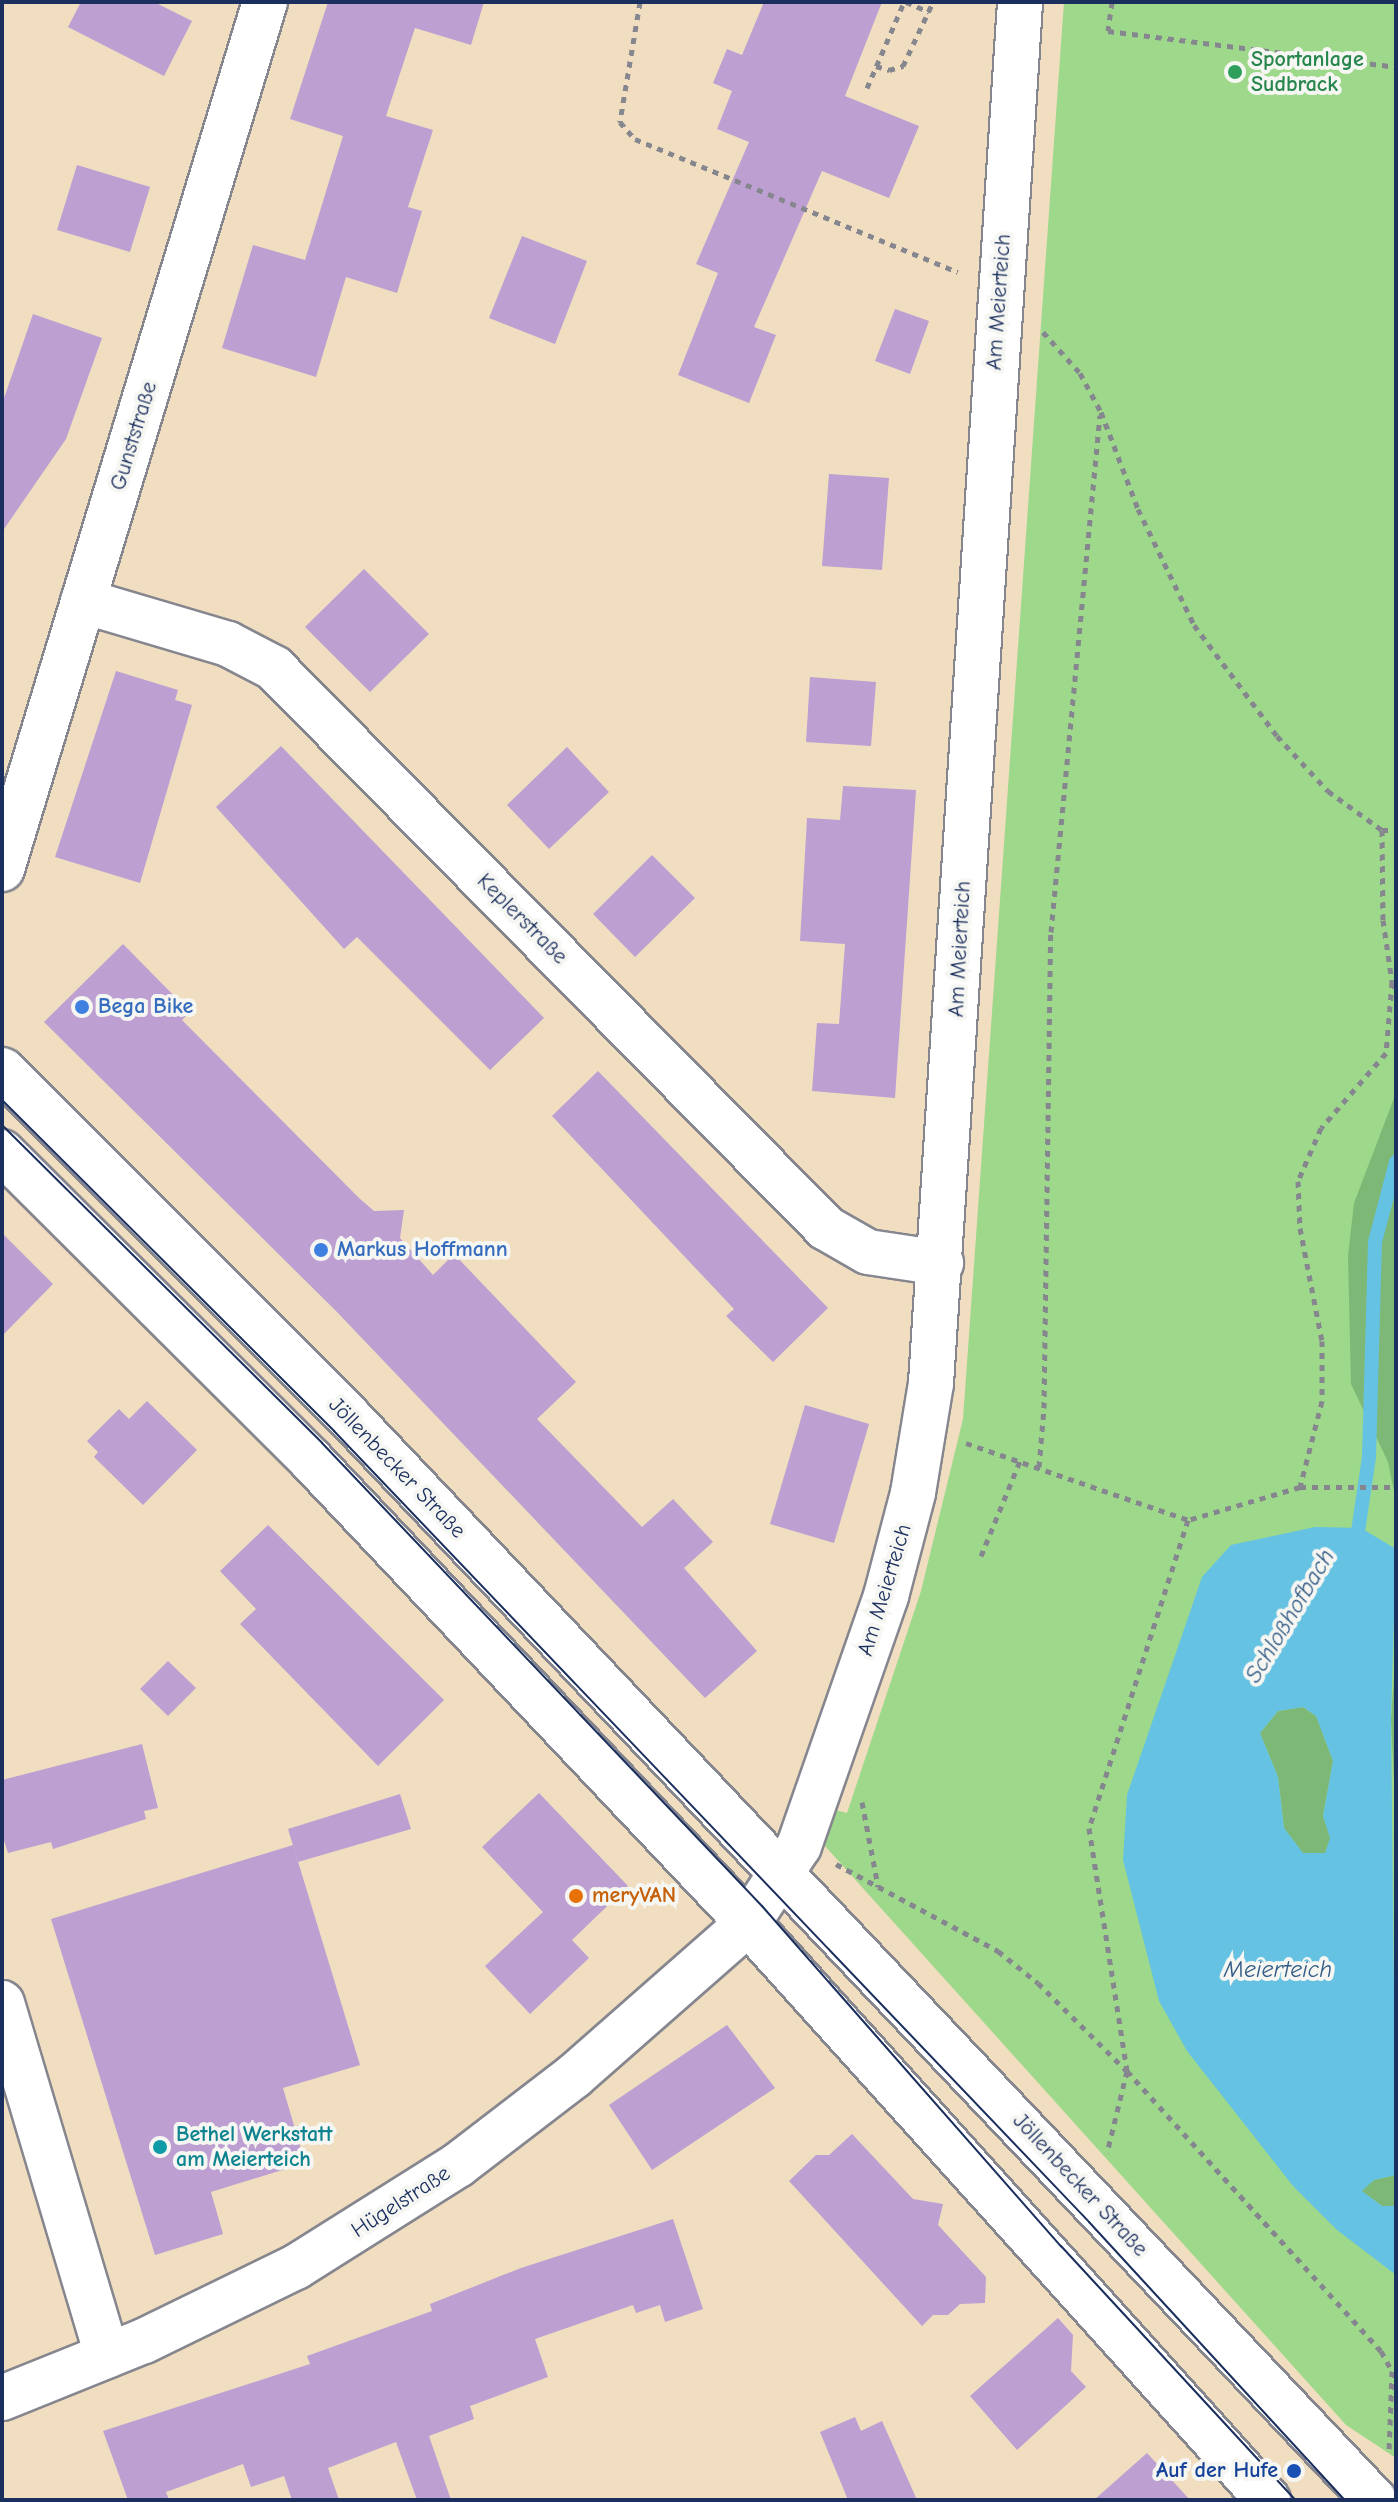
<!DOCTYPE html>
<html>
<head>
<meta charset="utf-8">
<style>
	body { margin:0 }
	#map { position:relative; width:1398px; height:2502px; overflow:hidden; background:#f1dec0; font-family:"Comic Neue",sans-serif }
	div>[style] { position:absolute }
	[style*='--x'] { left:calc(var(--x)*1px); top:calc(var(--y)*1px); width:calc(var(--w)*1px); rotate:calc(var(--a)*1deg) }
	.green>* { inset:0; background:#9dd88b }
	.forest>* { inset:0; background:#7eb877 }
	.water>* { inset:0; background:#65c2e3 }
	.stream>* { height:14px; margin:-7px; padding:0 7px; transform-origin:7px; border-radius:7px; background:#65c2e3 }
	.building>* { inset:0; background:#bd9fd2 }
	.path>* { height:5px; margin-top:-2.5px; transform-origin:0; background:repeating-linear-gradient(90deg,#86868f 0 6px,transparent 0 12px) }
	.roads { filter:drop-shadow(2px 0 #86868f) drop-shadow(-2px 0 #86868f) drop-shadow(0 2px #86868f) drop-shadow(0 -2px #86868f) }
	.minor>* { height:44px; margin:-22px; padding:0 22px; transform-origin:22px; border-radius:22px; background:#fff }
	.major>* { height:44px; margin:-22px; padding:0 22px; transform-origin:22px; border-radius:22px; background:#fff }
	.tram>* { height:2px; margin:-1px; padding:0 1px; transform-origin:1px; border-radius:1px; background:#1b2f5e }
	.dots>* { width:22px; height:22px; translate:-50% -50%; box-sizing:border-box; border:4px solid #f6f6f2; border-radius:50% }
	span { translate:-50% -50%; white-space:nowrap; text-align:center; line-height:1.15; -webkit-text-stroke:8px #f6f6f2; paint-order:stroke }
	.leisure-label { font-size:22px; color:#27864d; font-weight:700 }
	.left { translate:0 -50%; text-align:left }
	.street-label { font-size:22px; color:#1b2f5e }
	.shop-label { font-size:22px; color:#366cbe; font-weight:700 }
	.food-label { font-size:22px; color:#c56008; font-weight:700 }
	.culture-label { font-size:22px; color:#0d838f; font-weight:700 }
	.transit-label { font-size:22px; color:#164399; font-weight:700 }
	.right { translate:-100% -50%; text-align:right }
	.water-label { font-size:24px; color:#315b86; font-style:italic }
	.frame { position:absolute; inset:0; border:4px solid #1b2f5e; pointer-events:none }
</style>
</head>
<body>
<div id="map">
	<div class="green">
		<div style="clip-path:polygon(1064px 2px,1396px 2px,1396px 2458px,1346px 2425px,825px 1846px,835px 1810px,847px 1813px,921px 1591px,963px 1419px)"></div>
	</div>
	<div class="forest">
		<div style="clip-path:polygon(1396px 1093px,1396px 1501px,1388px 1462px,1351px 1384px,1348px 1256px,1354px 1203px)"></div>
		<div style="clip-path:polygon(1396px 1647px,1396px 1824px,1391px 1719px)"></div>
		<div style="clip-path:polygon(1303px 1707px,1316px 1716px,1333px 1761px,1323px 1816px,1331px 1838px,1325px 1853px,1303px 1854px,1284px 1828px,1278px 1777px,1260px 1733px,1278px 1711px)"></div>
		<div style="clip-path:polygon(1396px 2175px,1396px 2206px,1382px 2206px,1361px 2191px,1374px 2180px)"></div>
	</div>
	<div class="water">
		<div style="clip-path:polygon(evenodd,1315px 1527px,1361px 1528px,1396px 1549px,1391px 1719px,1396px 2175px,1374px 2180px,1362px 2191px,1382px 2206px,1396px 2206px,1396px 2275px,1337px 2230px,1293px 2186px,1187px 2051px,1159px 2001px,1123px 1860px,1127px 1795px,1202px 1577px,1231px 1545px,1315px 1527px,1303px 1707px,1316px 1716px,1333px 1761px,1323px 1816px,1330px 1838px,1325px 1853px,1303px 1853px,1284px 1828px,1278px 1777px,1260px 1733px,1278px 1711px,1303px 1707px)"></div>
	</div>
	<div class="stream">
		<div style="--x:1356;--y:1545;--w:89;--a:-81.6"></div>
		<div style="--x:1369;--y:1457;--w:215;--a:-88.4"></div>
		<div style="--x:1375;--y:1242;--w:83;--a:-75.3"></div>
	</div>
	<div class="building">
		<div style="clip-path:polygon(81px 2px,154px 2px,192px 21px,164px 76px,68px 27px)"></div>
		<div style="clip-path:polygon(328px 2px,484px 2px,471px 45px,415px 28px,386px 116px,433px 130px,408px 207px,422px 211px,397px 293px,346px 277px,316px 377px,222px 348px,253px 245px,305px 260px,343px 136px,290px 119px)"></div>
		<div style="clip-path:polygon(764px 2px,882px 2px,845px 96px,919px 126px,889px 198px,822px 171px,754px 327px,776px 335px,749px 403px,678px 375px,718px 273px,696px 264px,749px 142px,717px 129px,732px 91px,713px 83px,727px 49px,742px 55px)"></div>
		<div style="clip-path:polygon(77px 165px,150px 187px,130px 252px,57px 230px)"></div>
		<div style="clip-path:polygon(522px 236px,587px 261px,555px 344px,489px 318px)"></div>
		<div style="clip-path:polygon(895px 309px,929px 321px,910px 374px,875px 361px)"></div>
		<div style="clip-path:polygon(33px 314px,102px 338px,66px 439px,2px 532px,2px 404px)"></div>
		<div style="clip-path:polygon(829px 474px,889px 478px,882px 570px,822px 566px)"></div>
		<div style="clip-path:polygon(364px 569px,429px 634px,370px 692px,305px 627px)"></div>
		<div style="clip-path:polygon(116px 671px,178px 690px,175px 700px,192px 705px,140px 883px,55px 857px)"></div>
		<div style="clip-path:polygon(810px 677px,876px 682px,871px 746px,806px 742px)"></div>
		<div style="clip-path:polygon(281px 746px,544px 1018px,490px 1070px,357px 937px,344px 949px,216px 807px)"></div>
		<div style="clip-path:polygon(567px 747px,609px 792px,549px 849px,507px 805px)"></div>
		<div style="clip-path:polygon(843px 786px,916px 790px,895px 1098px,812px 1091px,817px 1023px,839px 1024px,845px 944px,800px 941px,807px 818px,840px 820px)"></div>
		<div style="clip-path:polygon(652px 855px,695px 898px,635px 957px,593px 914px)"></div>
		<div style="clip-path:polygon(123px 944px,190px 1012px,182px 1020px,359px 1198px,374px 1211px,404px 1210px,400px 1238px,433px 1275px,454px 1254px,576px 1382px,537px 1419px,642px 1527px,673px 1499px,713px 1542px,684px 1568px,757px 1651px,705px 1698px,337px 1312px,44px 1022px)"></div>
		<div style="clip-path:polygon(598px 1071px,828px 1308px,773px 1362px,726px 1316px,734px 1309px,552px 1116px)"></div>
		<div style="clip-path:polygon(2px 1233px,53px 1284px,2px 1336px)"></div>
		<div style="clip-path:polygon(147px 1401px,197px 1450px,143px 1505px,94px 1457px,98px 1452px,87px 1441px,119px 1409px,129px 1419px)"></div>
		<div style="clip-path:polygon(805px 1405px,869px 1424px,834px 1543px,770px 1524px)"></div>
		<div style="clip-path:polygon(268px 1525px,444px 1700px,378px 1766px,240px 1624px,256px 1609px,220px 1571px)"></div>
		<div style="clip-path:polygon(168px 1661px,196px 1688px,168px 1716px,140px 1689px)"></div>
		<div style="clip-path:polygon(142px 1744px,158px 1808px,144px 1811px,146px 1819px,53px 1849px,51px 1842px,8px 1853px,2px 1834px,2px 1780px)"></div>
		<div style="clip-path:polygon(539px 1793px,628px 1886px,572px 1940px,589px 1958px,530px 2014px,485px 1966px,543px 1912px,482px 1847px)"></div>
		<div style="clip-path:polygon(400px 1794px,411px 1829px,298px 1862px,288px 1829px)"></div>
		<div style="clip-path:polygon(293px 1845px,360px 2065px,283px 2088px,305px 2163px,211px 2192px,223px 2234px,155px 2255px,51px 1919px)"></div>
		<div style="clip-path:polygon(727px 2025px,775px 2088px,652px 2170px,609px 2105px)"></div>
		<div style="clip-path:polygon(852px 2134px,913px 2199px,943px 2204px,938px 2225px,986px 2277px,985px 2303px,960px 2304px,948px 2315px,933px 2315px,922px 2326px,789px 2181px,816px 2155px,829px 2155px)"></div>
		<div style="clip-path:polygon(673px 2219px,703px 2309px,665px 2322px,660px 2305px,636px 2313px,633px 2305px,535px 2339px,548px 2377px,470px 2406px,474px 2419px,429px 2436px,451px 2500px,417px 2500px,396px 2442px,328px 2468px,339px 2500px,292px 2500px,284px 2476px,251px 2487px,243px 2464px,166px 2492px,169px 2500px,128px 2500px,103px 2431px,310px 2364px,307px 2356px,432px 2311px,430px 2304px,521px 2268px)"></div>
		<div style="clip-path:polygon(1058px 2318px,1073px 2335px,1071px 2371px,1086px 2387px,1017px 2450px,970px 2396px)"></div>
		<div style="clip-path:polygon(855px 2417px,861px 2431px,882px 2421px,917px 2500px,848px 2500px,820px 2432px)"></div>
		<div style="clip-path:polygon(1147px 2453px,1190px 2500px,1094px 2500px)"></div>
	</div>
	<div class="path">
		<div style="--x:640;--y:2;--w:122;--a:99.5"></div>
		<div style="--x:620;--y:122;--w:23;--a:49"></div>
		<div style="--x:635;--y:139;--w:349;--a:22.4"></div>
		<div style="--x:906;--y:2;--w:25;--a:23"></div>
		<div style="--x:1112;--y:2;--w:29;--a:98"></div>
		<div style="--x:1108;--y:31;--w:290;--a:7.1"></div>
		<div style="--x:876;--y:66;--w:14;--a:17"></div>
		<div style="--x:889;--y:70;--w:15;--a:-16"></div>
		<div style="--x:903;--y:66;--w:71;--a:-64.9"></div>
		<div style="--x:867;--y:88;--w:94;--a:-66.7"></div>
		<div style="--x:1043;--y:332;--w:55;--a:47.9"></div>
		<div style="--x:1080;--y:373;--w:44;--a:61.7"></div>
		<div style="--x:1101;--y:412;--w:104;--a:69.1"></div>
		<div style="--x:1138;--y:509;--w:129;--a:64.2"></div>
		<div style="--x:1194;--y:625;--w:139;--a:53.2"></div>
		<div style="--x:1277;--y:736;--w:75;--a:47.2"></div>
		<div style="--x:1328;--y:791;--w:67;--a:35.8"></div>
		<div style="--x:1382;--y:830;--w:14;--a:0"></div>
		<div style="--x:1382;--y:830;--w:90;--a:89.4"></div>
		<div style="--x:1383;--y:920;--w:63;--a:81.7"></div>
		<div style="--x:1392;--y:982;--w:71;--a:94.8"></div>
		<div style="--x:1386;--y:1053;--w:99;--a:130.9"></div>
		<div style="--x:1321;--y:1128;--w:58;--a:113.5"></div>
		<div style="--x:1298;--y:1181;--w:47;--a:87.6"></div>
		<div style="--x:1300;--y:1228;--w:115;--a:79"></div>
		<div style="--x:1322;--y:1341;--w:60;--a:90"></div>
		<div style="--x:1322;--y:1401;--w:89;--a:104.3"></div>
		<div style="--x:1300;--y:1487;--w:117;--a:163.6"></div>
		<div style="--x:1188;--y:1520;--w:324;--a:107.8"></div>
		<div style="--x:1089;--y:1828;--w:246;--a:81.1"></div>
		<div style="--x:1127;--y:2071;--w:378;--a:47.8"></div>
		<div style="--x:1381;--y:2351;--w:23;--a:61"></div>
		<div style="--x:1392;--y:2371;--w:80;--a:92.1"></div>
		<div style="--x:966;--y:1443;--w:235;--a:19.1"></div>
		<div style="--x:1039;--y:1467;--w:59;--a:-85.2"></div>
		<div style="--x:1044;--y:1408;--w:476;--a:-89.2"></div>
		<div style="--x:1051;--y:932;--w:519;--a:-84.59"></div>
		<div style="--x:1300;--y:1487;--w:96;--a:0"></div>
		<div style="--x:981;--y:1556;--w:103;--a:-67.7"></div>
		<div style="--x:862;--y:1802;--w:86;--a:79.2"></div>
		<div style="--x:836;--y:1864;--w:184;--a:28.2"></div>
		<div style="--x:998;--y:1951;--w:51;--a:38.7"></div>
		<div style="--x:1038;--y:1983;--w:125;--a:44.7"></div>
		<div style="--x:1127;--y:2071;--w:84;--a:103.7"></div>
	</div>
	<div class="roads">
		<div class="minor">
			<div style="--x:83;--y:601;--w:151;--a:16.5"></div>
			<div style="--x:228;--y:644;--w:52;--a:27.6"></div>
			<div style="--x:274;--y:668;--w:786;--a:45.41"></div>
			<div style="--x:826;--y:1228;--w:48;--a:29.7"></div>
			<div style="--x:868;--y:1252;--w:74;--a:8.6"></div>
			<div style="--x:2;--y:869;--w:906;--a:-73.13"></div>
			<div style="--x:2;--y:2003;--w:368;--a:73.4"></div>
			<div style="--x:2;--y:2398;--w:153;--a:-21.9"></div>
			<div style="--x:144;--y:2341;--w:169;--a:-26"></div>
			<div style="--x:296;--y:2267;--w:191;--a:-32.2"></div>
			<div style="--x:458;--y:2165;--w:146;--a:-37.5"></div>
			<div style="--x:574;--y:2076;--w:232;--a:-41.3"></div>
			<div style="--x:748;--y:1923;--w:92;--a:-56.5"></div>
			<div style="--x:799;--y:1846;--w:265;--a:-70.8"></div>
			<div style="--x:886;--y:1596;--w:106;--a:-75.3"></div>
			<div style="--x:913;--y:1493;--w:111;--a:-80.7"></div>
			<div style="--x:931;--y:1383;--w:1384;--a:-86.31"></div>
		</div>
		<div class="major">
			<div style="--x:2;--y:1070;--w:489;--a:45"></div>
			<div style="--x:348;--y:1416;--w:1493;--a:46.57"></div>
			<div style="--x:2;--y:1152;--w:436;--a:44.9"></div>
			<div style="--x:311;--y:1460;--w:637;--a:46.65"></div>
			<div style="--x:748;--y:1923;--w:777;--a:47.97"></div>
		</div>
	</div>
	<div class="tram">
		<div style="--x:2;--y:1100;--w:469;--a:44.9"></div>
		<div style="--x:334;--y:1431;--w:1093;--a:46.33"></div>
		<div style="--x:1089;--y:2222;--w:378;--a:47.4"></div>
		<div style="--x:2;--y:1125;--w:451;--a:44.8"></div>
		<div style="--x:322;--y:1443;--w:639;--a:46.46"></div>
		<div style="--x:762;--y:1906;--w:453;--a:48.7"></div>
		<div style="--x:1061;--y:2246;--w:345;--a:47.3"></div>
	</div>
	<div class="dots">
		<div style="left:1235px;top:72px;background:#2e9e5b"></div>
		<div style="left:82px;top:1007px;background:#3f7fe0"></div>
		<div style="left:321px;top:1250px;background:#3f7fe0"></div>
		<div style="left:576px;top:1896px;background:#e8710a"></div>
		<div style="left:160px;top:2147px;background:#0f9aa8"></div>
		<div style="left:1294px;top:2471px;background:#1a4fb4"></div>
	</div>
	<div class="leisure-label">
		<span class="left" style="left:1251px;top:72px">Sportanlage<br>Sudbrack</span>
	</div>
	<div class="street-label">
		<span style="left:999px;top:302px;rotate:-86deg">Am Meierteich</span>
		<span style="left:134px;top:436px;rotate:-73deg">Gunststraße</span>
		<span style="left:522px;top:919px;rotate:45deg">Keplerstraße</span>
		<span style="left:960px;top:949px;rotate:-87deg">Am Meierteich</span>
		<span style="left:397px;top:1468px;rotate:46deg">Jöllenbecker Straße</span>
		<span style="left:885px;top:1590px;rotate:-73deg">Am Meierteich</span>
		<span style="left:1080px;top:2185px;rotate:47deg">Jöllenbecker Straße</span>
		<span style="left:401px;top:2202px;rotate:-33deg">Hügelstraße</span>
	</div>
	<div class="shop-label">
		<span class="left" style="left:98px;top:1007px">Bega Bike</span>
		<span class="left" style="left:337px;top:1250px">Markus Hoffmann</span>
	</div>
	<div class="food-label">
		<span class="left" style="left:592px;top:1896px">meryVAN</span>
	</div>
	<div class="culture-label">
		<span class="left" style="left:176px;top:2147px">Bethel Werkstatt<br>am Meierteich</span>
	</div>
	<div class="transit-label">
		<span class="right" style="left:1278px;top:2471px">Auf der Hufe</span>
	</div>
	<div class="water-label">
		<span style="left:1290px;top:1616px;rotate:-59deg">Schloßhofbach</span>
		<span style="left:1278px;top:1970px">Meierteich</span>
	</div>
	<div class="frame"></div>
</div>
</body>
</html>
